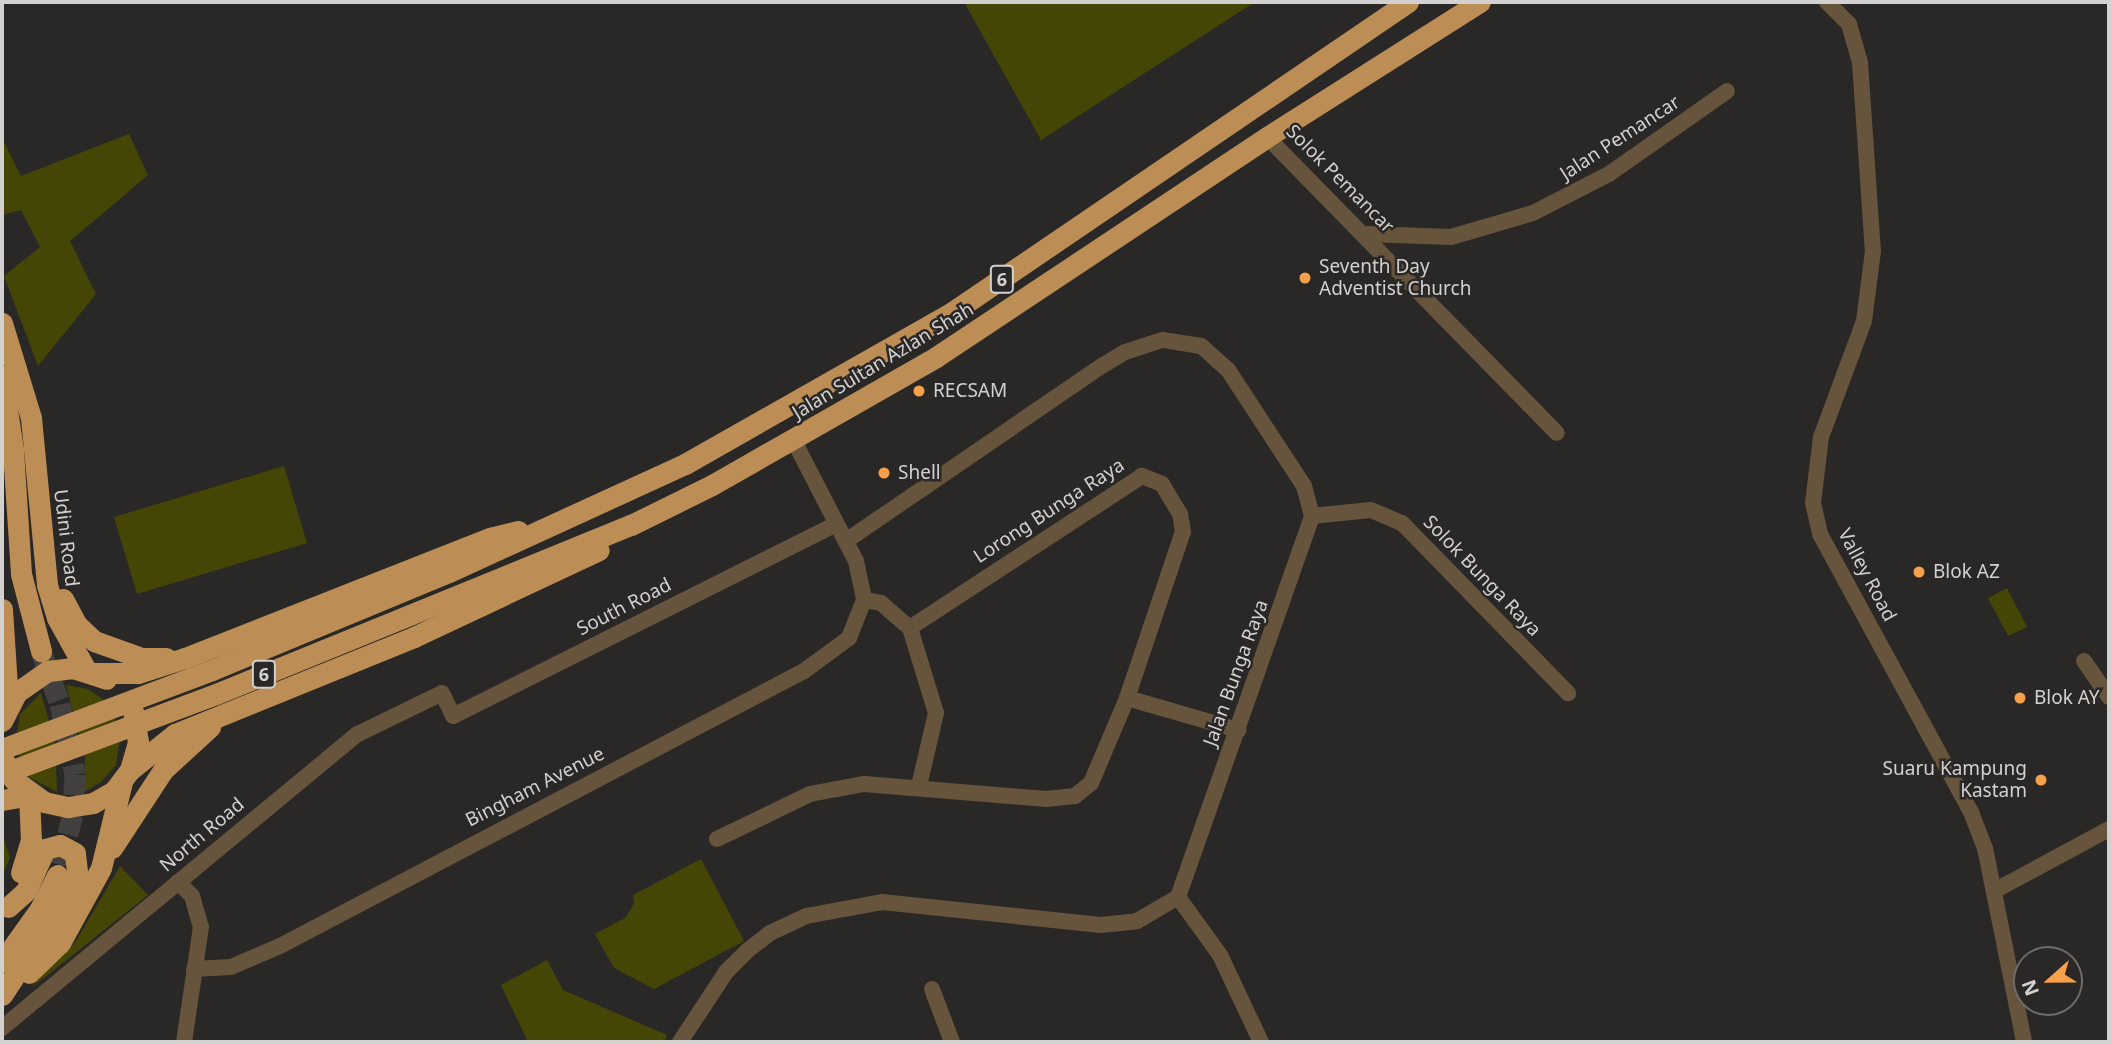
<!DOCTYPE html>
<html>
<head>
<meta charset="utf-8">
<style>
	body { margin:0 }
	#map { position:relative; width:2111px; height:1044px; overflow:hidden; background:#2a2826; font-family:"Noto Sans",sans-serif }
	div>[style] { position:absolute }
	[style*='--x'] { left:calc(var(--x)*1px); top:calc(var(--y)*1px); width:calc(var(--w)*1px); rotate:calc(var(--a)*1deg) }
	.green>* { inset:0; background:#454606 }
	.highway-tunnel>* { height:21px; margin-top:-10.5px; transform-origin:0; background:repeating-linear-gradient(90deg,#434140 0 21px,transparent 0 31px) }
	.street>* { height:16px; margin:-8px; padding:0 8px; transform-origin:8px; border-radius:8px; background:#66543d }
	.highway>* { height:21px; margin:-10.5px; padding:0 10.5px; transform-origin:10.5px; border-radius:10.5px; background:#bc8e55 }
	.dots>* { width:19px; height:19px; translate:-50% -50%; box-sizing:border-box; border:4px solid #2a2826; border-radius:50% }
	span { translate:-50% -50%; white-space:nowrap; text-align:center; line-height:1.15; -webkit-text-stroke:5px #2a2826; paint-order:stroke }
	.shield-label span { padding:2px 5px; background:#2a2826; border:2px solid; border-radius:5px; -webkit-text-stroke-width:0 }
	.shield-label { font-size:18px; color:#d2d1d0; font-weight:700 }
	.street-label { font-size:19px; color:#d2d1d0 }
	.poi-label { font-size:19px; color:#d2d1d0 }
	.left { translate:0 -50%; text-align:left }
	.right { translate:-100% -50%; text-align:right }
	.frame { position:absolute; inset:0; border:4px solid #d2d1d0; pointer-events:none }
	.north { position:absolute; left:2013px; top:946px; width:70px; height:70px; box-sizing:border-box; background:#2a2826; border:2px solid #6d6c6a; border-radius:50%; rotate:249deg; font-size:19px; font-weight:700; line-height:28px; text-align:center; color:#d2d1d0 }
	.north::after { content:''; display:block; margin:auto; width:24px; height:32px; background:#f8a14a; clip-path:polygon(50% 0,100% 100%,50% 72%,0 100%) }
</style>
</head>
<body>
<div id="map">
	<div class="green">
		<div style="clip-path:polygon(964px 2px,1255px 2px,1041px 140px)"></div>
		<div style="clip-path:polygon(129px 134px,148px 175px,70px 241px,96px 294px,38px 366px,4px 276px,40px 247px,21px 210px,2px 215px,2px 138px,21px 176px)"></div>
		<div style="clip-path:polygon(284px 466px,307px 543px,137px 594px,114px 517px)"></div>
		<div style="clip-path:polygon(2007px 588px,2027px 627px,2008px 636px,1988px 598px)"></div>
		<div style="clip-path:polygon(66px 685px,88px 689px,107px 702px,121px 732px,116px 765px,101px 782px,84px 792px,85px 758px)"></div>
		<div style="clip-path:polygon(41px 693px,55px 743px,57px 792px,29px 777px,15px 747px,20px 714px)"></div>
		<div style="clip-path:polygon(2px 834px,10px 857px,2px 877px)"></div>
		<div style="clip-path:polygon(701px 859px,744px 941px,654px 989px,614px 968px,595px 934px,625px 918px,634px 904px,633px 895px)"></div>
		<div style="clip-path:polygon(120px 866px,148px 895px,30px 989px,76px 941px)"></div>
		<div style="clip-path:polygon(547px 960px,563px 990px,667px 1035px,664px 1042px,528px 1042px,501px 985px)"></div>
	</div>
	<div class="highway-tunnel">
		<div style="--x:41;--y:651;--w:56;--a:70.3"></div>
		<div style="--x:60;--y:704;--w:72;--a:77.9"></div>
		<div style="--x:75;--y:774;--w:40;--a:92.9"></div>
		<div style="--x:73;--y:814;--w:63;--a:104.7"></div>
	</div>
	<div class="street">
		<div style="--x:1827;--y:2;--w:31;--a:45"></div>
		<div style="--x:1849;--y:24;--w:40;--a:74"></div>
		<div style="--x:1860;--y:62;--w:189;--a:86.1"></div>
		<div style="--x:1873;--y:251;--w:71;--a:97.3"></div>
		<div style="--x:1864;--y:321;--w:124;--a:110.3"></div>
		<div style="--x:1821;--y:437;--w:66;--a:96.9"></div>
		<div style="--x:1813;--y:503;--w:32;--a:77"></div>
		<div style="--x:1820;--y:534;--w:316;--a:61.5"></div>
		<div style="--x:1971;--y:812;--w:39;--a:69"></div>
		<div style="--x:1985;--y:848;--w:198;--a:78.6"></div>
		<div style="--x:1267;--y:137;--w:414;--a:45.6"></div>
		<div style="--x:1367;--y:234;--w:84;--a:2"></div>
		<div style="--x:1451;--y:237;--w:85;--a:-16.3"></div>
		<div style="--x:1533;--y:213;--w:85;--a:-27.2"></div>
		<div style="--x:1609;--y:174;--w:144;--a:-35.1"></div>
		<div style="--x:794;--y:441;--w:135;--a:62.7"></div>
		<div style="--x:856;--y:561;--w:40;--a:78"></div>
		<div style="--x:864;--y:600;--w:17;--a:10"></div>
		<div style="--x:881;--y:603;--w:38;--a:41"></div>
		<div style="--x:910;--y:628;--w:89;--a:73"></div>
		<div style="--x:936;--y:713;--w:75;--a:103.1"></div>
		<div style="--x:1312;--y:516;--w:59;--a:-5.8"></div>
		<div style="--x:1371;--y:510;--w:34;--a:23"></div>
		<div style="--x:1402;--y:523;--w:238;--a:45.7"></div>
		<div style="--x:2084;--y:661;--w:44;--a:55.2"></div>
		<div style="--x:1127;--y:698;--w:116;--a:16.1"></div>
		<div style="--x:717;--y:839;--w:103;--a:-25.8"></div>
		<div style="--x:810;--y:794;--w:55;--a:-10.5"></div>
		<div style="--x:864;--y:784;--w:183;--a:4.7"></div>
		<div style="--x:1046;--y:799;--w:29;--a:-6"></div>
		<div style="--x:1075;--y:796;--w:21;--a:-39"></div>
		<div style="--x:1091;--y:783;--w:92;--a:-67"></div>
		<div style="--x:1127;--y:698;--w:175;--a:-71.4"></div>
		<div style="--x:1183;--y:532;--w:18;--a:-99"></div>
		<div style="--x:1180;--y:514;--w:35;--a:-121"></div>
		<div style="--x:1162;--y:484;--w:22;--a:-158"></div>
		<div style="--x:1142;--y:476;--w:277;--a:146.8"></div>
		<div style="--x:178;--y:882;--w:20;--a:45"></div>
		<div style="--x:192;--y:896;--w:32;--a:74"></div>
		<div style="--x:201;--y:927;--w:116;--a:98.4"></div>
		<div style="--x:1994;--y:891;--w:131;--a:-28.3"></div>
		<div style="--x:1178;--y:897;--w:72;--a:54.1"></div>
		<div style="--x:1220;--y:955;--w:96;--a:64.8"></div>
		<div style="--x:194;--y:969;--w:37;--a:-3"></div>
		<div style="--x:231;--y:967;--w:53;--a:-23.2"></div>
		<div style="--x:280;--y:946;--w:592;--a:-27.69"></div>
		<div style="--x:804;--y:671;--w:56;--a:-36.3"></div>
		<div style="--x:849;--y:638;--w:41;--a:-68.5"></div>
		<div style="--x:932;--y:989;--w:57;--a:69.3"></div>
		<div style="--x:2;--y:1028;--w:462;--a:-39.6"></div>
		<div style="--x:358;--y:734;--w:93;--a:-26"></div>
		<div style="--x:442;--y:693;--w:25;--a:64"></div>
		<div style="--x:453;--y:716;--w:428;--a:-26.6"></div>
		<div style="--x:680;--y:1042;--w:84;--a:-56.7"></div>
		<div style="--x:726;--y:972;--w:30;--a:-45"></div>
		<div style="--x:747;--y:951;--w:29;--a:-38"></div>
		<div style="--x:770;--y:933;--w:40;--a:-25"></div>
		<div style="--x:806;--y:916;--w:77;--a:-10.4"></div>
		<div style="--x:882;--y:902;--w:220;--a:6"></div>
		<div style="--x:1101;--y:925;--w:36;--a:-6"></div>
		<div style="--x:1137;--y:921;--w:48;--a:-30.3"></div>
		<div style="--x:1178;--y:897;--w:404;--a:-70.6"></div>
		<div style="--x:1312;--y:516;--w:31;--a:-105"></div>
		<div style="--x:1304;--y:486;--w:139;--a:-123.2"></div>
		<div style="--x:1228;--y:370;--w:36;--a:-138"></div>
		<div style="--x:1201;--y:346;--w:39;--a:-171"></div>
		<div style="--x:1162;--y:340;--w:39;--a:162"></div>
		<div style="--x:1125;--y:352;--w:26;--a:149"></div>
		<div style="--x:1103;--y:365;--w:311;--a:145.6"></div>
	</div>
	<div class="highway">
		<div style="--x:2;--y:323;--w:99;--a:73"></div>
		<div style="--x:31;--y:418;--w:168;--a:84.5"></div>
		<div style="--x:47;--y:585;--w:34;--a:73"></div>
		<div style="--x:57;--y:618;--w:60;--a:60.9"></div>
		<div style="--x:2;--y:376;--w:75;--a:81.5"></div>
		<div style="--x:13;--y:450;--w:124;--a:86.3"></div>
		<div style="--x:21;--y:574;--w:80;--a:75.4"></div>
		<div style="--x:63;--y:599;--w:30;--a:62"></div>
		<div style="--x:77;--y:625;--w:23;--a:43"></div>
		<div style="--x:94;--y:641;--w:51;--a:19.5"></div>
		<div style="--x:142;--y:658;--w:24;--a:0"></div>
		<div style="--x:2;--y:609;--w:94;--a:86.3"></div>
		<div style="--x:94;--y:673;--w:44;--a:0"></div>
		<div style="--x:138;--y:673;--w:49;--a:-17.7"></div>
		<div style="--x:185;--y:658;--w:328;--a:-21.5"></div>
		<div style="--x:490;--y:538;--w:29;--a:-14"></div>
		<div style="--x:2;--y:721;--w:31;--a:-63"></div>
		<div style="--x:16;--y:693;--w:39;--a:-35"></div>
		<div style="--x:48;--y:671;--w:25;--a:-7"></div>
		<div style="--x:73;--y:668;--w:35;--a:18"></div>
		<div style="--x:2;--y:749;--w:224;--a:-20.6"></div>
		<div style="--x:212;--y:670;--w:256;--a:-22.5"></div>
		<div style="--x:449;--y:572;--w:260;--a:-24.6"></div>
		<div style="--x:685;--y:464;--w:306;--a:-29.6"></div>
		<div style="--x:951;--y:313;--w:553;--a:-34.24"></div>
		<div style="--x:3;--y:759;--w:24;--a:62"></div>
		<div style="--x:14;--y:780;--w:37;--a:36"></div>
		<div style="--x:44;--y:802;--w:25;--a:12"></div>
		<div style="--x:68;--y:807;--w:25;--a:-9"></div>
		<div style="--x:93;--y:803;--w:24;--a:-30"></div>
		<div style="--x:114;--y:791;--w:26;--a:-53"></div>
		<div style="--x:130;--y:770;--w:29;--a:-74"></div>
		<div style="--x:138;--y:742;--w:31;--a:-99"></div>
		<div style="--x:130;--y:770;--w:58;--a:-38.7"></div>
		<div style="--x:175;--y:734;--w:258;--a:-22.1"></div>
		<div style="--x:414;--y:637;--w:204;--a:-25.2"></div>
		<div style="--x:2;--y:774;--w:228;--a:-20.5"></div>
		<div style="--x:216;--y:694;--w:448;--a:-22.2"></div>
		<div style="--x:631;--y:525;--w:90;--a:-26.3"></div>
		<div style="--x:712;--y:485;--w:258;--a:-29.7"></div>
		<div style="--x:936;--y:357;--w:397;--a:-33.6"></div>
		<div style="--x:1267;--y:137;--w:252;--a:-32.4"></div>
		<div style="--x:2;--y:800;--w:27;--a:-10"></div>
		<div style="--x:29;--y:795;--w:45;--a:87.5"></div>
		<div style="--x:31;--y:840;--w:34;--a:107"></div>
		<div style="--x:112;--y:848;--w:93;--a:-56.8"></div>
		<div style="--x:163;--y:770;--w:64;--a:-42.5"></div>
		<div style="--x:2;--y:962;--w:65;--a:-54.4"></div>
		<div style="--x:40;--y:909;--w:38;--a:-63"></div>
		<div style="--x:29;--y:973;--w:43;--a:-44.1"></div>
		<div style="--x:60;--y:943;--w:85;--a:-61.3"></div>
		<div style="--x:101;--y:868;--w:89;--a:-76.3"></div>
		<div style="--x:2;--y:995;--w:139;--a:-56.8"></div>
		<div style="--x:78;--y:879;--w:26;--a:-97"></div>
		<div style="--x:75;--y:853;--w:17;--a:-152"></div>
		<div style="--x:60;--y:845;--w:16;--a:165"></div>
		<div style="--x:45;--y:849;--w:46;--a:114.3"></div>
		<div style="--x:26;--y:891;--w:24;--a:138"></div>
	</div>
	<div class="dots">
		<div style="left:1305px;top:278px;background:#f8a14a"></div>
		<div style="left:919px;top:391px;background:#f8a14a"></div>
		<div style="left:884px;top:473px;background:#f8a14a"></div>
		<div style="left:1919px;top:572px;background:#f8a14a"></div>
		<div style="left:2020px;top:698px;background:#f8a14a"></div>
		<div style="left:2041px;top:780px;background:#f8a14a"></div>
	</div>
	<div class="shield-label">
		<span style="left:1002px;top:279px">6</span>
		<span style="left:264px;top:674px">6</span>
	</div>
	<div class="street-label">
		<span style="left:1620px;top:138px;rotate:-33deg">Jalan Pemancar</span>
		<span style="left:1340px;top:179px;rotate:45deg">Solok Pemancar</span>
		<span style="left:883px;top:361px;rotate:-31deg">Jalan Sultan Azlan Shah</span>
		<span style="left:1049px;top:511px;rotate:-33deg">Lorong Bunga Raya</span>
		<span style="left:66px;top:538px;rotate:83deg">Udini Road</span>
		<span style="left:1867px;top:575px;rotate:62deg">Valley Road</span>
		<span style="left:1482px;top:576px;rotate:46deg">Solok Bunga Raya</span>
		<span style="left:624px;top:607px;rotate:-27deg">South Road</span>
		<span style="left:1236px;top:673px;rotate:-70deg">Jalan Bunga Raya</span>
		<span style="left:535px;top:787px;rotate:-27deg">Bingham Avenue</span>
		<span style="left:202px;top:835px;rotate:-40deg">North Road</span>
	</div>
	<div class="poi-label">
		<span class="left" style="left:1319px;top:278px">Seventh Day<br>Adventist Church</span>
		<span class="left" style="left:933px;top:391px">RECSAM</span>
		<span class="left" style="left:898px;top:473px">Shell</span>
		<span class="left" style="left:1933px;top:572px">Blok AZ</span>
		<span class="left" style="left:2034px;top:698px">Blok AY</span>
		<span class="right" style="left:2027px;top:780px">Suaru Kampung<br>Kastam</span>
	</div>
	<div class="frame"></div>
	<div class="north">N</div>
</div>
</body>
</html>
